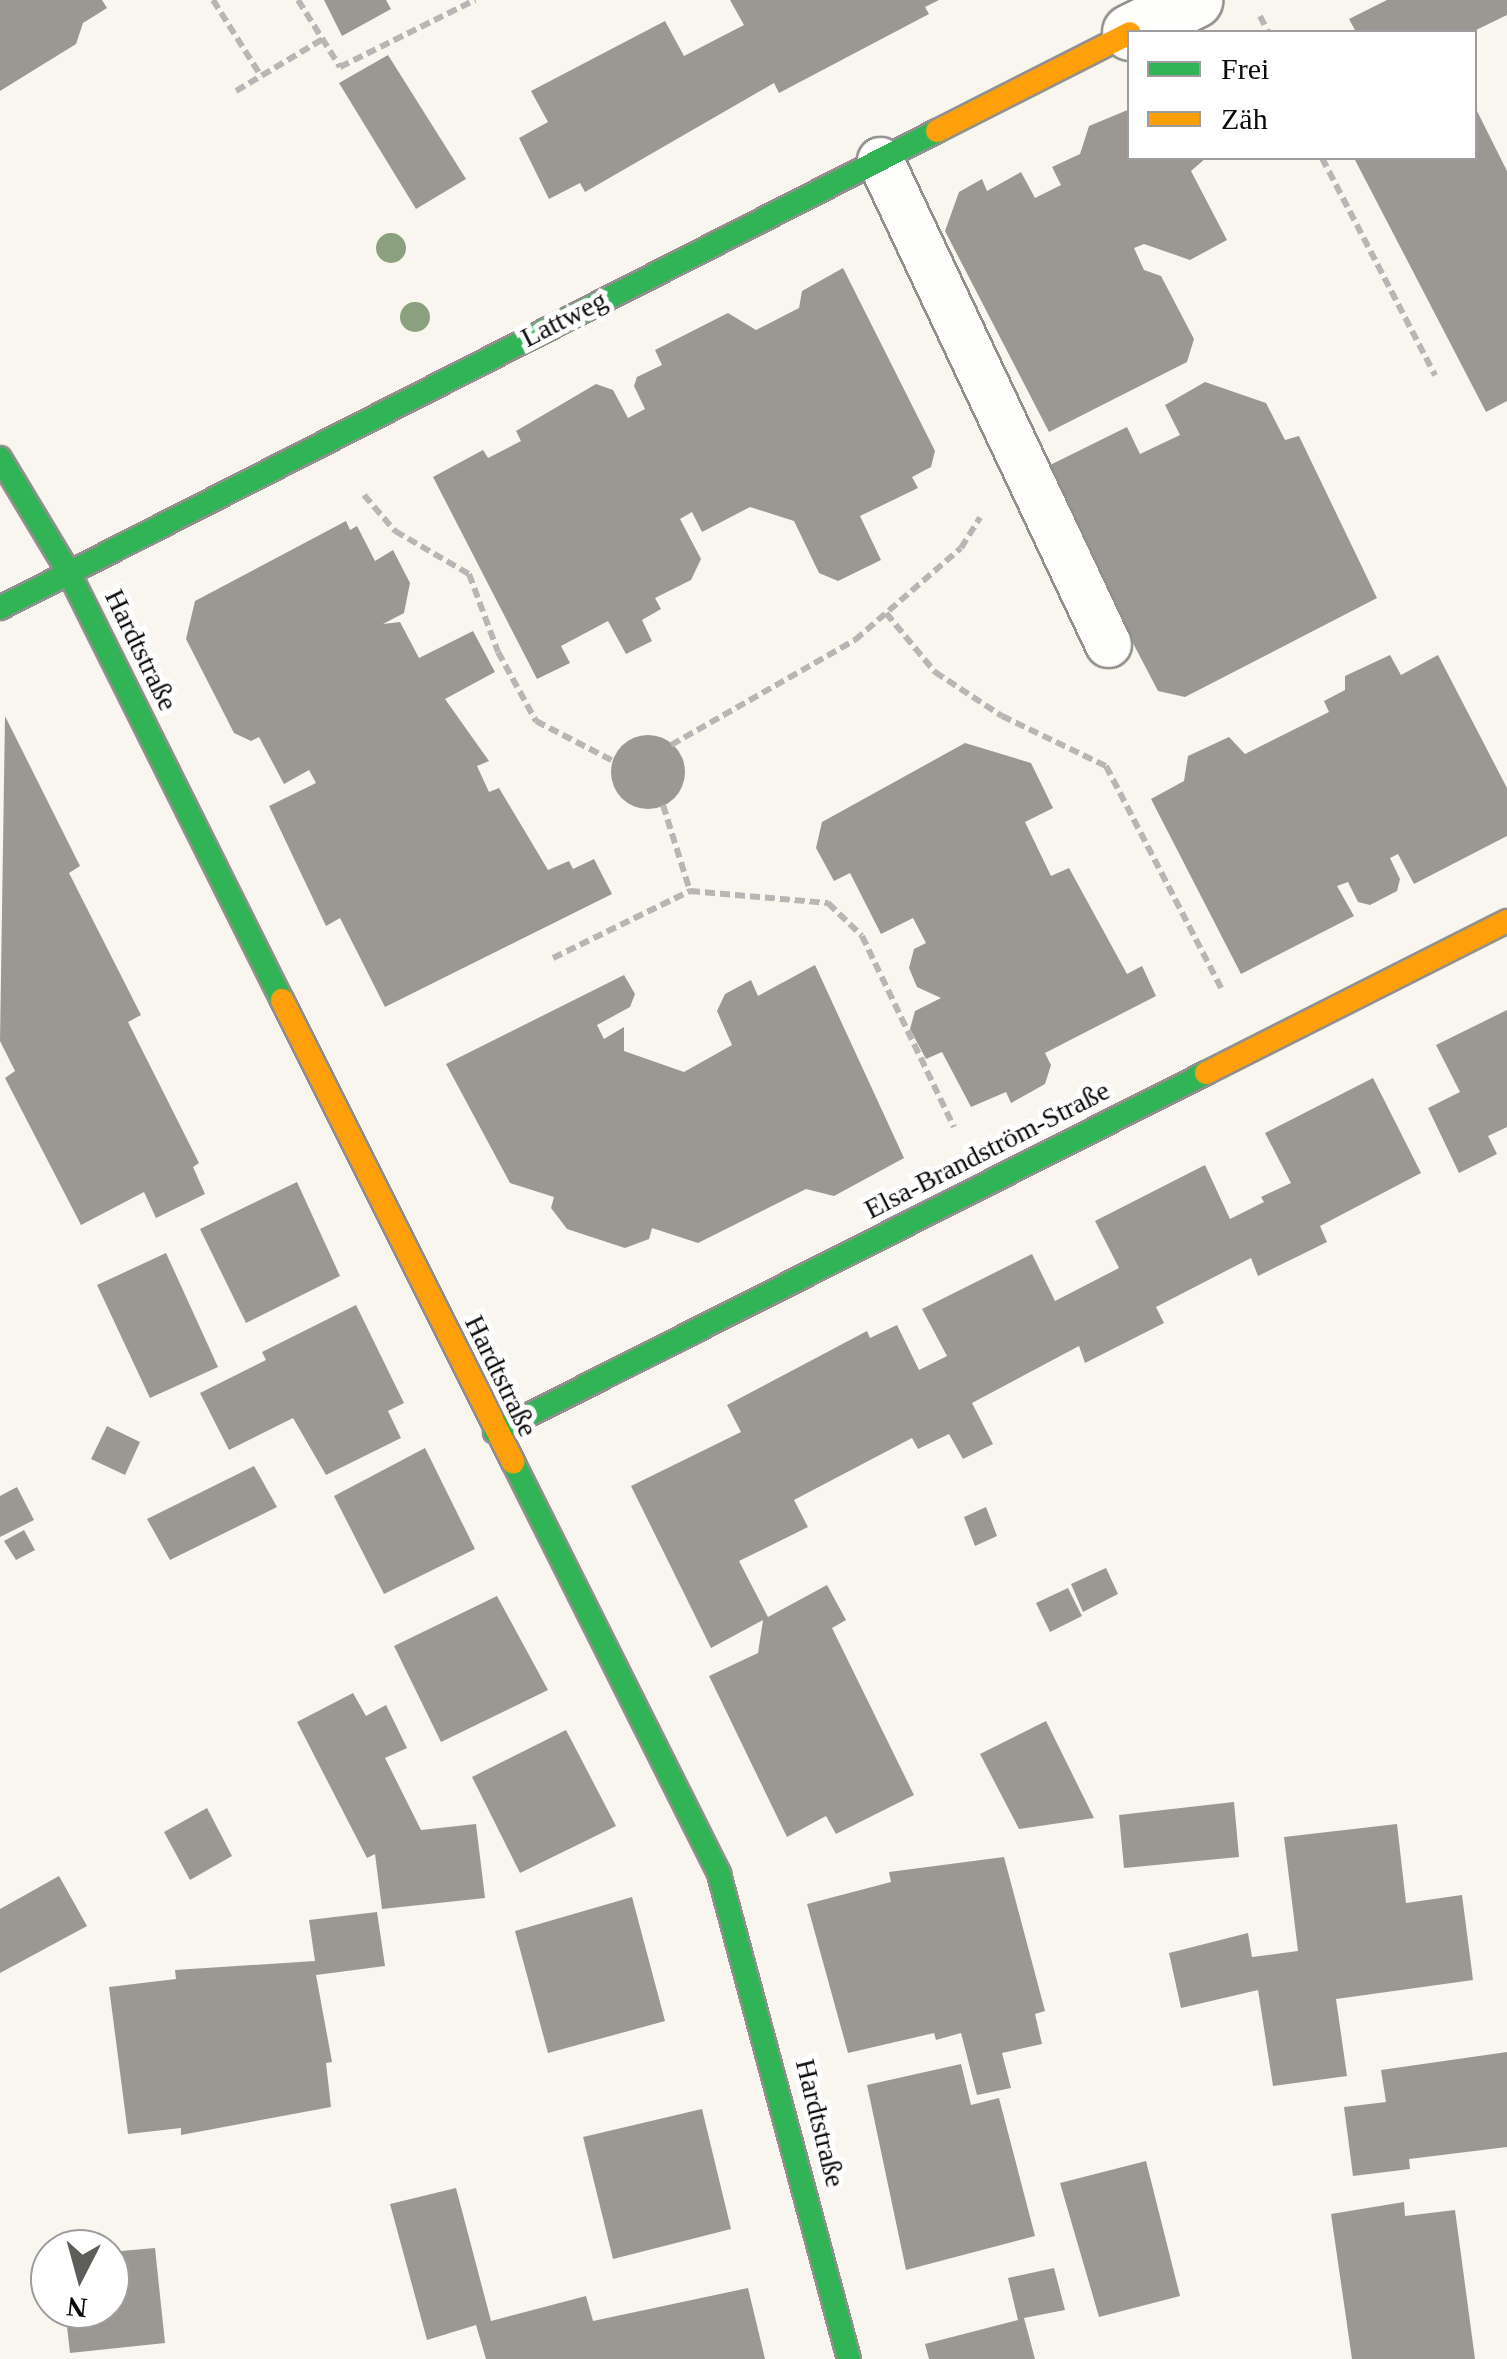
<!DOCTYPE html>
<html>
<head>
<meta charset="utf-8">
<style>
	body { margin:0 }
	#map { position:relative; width:1507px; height:2359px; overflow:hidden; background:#f8f6ee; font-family:"Times New Roman",serif }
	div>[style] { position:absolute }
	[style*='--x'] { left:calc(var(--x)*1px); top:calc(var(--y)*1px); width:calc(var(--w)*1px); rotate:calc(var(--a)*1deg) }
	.building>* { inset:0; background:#9b9894 }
	.round { border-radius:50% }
	.path>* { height:6px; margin-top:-3px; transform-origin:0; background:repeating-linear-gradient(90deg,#b7b6b5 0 10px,transparent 0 15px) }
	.roads { filter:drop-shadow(2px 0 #91908d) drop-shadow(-2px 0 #91908d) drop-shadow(0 2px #91908d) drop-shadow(0 -2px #91908d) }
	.lane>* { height:45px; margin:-22.5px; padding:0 22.5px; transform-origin:22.5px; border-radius:22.5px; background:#fefefc }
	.street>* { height:55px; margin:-27.5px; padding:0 27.5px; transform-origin:27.5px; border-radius:27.5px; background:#fefefc }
	.fast>* { height:22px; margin:-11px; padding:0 11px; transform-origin:11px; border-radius:11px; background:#30b455 }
	.slow>* { height:22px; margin:-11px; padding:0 11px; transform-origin:11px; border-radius:11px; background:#ff9f0a }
	.trees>* { width:30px; height:30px; margin:-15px; border-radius:50%; background:#8ba07e }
	span { translate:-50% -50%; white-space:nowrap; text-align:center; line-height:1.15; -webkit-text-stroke:10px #fff; paint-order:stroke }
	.street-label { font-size:28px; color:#0a0a0a }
	.legend { position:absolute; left:1127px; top:30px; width:350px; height:130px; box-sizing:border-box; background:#fff; border:2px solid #9d9d9d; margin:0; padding:12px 18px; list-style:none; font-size:30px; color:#0a0a0a }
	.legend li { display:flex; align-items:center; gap:20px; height:50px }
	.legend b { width:50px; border:2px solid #9d9d9d }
	.north { position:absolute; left:30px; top:2229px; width:100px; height:100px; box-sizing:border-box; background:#fff; border:2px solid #9d9d9d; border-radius:50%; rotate:186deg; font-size:28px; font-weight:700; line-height:40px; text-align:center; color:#0a0a0a }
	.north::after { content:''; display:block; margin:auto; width:35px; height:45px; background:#5d5d5a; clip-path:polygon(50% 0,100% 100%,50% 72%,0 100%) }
</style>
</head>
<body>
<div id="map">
	<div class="building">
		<div style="clip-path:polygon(0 0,102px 0,107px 8px,83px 23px,76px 44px,0 91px)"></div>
		<div style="clip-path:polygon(324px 0,386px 0,391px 9px,342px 36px)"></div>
		<div style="clip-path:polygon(730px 0,939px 0,925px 7px,929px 14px,779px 93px,774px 83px,585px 192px,580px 183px,549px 199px,519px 138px,548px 122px,531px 91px,665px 21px,684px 56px,744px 25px)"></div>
		<div style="clip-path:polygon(1387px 0,1507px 0,1507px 15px,1472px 32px,1356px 32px,1349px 19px)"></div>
		<div style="clip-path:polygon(388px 55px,466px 179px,416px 209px,339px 83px)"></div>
		<div style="clip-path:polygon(1474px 105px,1507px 171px,1507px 401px,1486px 412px,1354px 158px,1474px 158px)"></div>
		<div style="clip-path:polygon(1130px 109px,1130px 158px,1206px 158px,1191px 171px,1227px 240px,1190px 260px,1144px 244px,1134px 248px,1144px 270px,1161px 276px,1194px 339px,1187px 362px,1049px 432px,945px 231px,959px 192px,982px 179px,987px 191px,1021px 172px,1035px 198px,1061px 185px,1052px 167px,1080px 154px,1089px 126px)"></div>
		<div style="clip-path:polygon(843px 268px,935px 451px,931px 467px,912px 477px,918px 488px,860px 516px,881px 560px,838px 581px,819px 573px,794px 521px,750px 507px,702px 532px,692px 512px,680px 519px,701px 559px,691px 580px,655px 598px,661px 609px,642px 620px,652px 641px,626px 654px,608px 621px,561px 646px,570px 663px,537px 679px,433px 477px,483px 450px,488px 458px,521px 441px,516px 431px,596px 384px,613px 390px,628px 418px,645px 409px,634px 386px,637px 377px,662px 365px,655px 350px,728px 313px,756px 330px,799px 308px,802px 291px)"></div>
		<div style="clip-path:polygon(1205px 382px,1266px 403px,1285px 440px,1299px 436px,1377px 598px,1185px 697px,1158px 691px,1042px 469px,1127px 427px,1140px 454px,1180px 435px,1165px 405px)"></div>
		<div style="clip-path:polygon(346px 521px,350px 530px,357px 526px,375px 561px,393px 550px,410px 583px,404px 613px,383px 624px,400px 622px,419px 658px,473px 631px,495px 672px,445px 699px,489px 761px,477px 766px,489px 792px,499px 788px,548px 870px,569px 861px,573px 869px,594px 859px,612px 894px,385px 1007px,340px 918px,326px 926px,269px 806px,316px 783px,309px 770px,284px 784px,259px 737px,251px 741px,234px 733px,186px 639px,195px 601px)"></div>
		<div style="clip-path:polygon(1390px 655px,1401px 675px,1438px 655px,1507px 788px,1507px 836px,1414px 884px,1398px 854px,1390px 858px,1400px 879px,1397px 891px,1370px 905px,1358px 902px,1348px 882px,1337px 886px,1354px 916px,1241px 974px,1151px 799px,1184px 781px,1188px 756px,1229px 737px,1245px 754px,1329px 712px,1324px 701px,1345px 690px,1345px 676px)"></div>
		<div style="clip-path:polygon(5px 716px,80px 866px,69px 873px,141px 1015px,128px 1022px,199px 1163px,193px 1167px,205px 1194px,156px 1218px,144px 1192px,81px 1225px,5px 1078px,15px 1071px,0 1041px)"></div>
		<div class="round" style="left:611px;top:735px;width:74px;height:74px"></div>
		<div style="clip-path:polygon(965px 743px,1031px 763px,1053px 808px,1025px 822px,1051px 876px,1069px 868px,1127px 974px,1142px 966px,1156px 996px,1045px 1053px,1051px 1065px,1045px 1084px,1011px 1103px,1006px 1092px,971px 1107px,942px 1052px,926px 1059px,910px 1029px,915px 1011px,941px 998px,917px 987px,909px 968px,914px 949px,926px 943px,913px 918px,881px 934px,850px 873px,834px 881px,816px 848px,822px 822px)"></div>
		<div style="clip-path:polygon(815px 965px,904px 1158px,834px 1196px,806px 1189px,698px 1243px,652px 1228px,649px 1239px,625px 1248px,567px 1229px,551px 1208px,554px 1197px,510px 1183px,446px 1064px,624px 975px,635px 994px,630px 1007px,597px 1025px,604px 1039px,624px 1027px,624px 1051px,684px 1072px,732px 1045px,717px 1011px,725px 994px,751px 980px,758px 996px)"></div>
		<div style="clip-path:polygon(1507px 1010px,1507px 1127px,1488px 1136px,1497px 1154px,1459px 1173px,1428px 1108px,1460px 1092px,1436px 1045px)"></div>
		<div style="clip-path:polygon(1373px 1078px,1421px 1173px,1320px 1226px,1327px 1242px,1258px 1276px,1251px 1258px,1156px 1307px,1164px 1323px,1085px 1363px,1079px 1346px,972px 1403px,993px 1444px,963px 1459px,949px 1434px,918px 1449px,912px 1438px,794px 1500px,808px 1527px,739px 1561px,768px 1617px,827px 1585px,846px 1620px,832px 1628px,914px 1795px,836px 1834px,826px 1816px,787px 1837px,709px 1676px,758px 1653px,763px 1620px,711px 1648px,631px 1486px,741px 1432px,727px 1405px,867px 1331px,870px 1338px,897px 1325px,919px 1370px,947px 1356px,922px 1309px,1032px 1254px,1055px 1301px,1119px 1268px,1095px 1221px,1205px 1165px,1230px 1219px,1264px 1202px,1261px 1197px,1291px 1183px,1265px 1133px)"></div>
		<div style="clip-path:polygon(297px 1182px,340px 1276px,246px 1323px,200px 1229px)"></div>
		<div style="clip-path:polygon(166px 1253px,218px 1367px,150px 1398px,97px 1285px)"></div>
		<div style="clip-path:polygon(356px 1305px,404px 1403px,388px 1411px,401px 1438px,326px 1475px,293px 1418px,229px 1450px,200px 1393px,266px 1360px,262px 1352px)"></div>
		<div style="clip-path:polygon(107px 1426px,140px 1442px,125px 1475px,91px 1459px)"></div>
		<div style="clip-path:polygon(425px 1448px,475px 1549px,384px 1594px,334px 1496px)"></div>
		<div style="clip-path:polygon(254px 1466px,277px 1507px,170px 1560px,147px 1519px)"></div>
		<div style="clip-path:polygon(17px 1487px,34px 1520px,0 1537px,0 1496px)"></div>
		<div style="clip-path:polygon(986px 1507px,997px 1536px,975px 1546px,964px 1517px)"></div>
		<div style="clip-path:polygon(24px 1530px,35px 1550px,16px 1560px,4px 1541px)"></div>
		<div style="clip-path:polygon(1106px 1568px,1118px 1594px,1083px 1612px,1071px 1584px)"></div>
		<div style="clip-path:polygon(1068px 1588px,1082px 1616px,1050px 1632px,1036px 1603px)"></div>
		<div style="clip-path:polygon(497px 1596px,548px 1690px,441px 1742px,394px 1646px)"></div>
		<div style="clip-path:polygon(353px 1693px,366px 1716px,386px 1705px,407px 1748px,385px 1758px,421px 1830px,476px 1824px,485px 1898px,382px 1909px,375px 1854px,367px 1858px,297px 1722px)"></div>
		<div style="clip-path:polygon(1046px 1721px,1094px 1818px,1019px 1829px,980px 1754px)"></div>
		<div style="clip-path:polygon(566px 1730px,616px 1826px,520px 1873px,472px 1777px)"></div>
		<div style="clip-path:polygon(1234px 1802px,1239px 1857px,1124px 1868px,1119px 1815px)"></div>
		<div style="clip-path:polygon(207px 1808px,232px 1856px,190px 1880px,164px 1832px)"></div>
		<div style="clip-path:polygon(1397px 1824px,1406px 1903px,1462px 1895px,1473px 1980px,1336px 1999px,1347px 2076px,1273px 2086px,1258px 1990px,1181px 2008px,1169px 1953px,1248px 1933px,1252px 1957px,1298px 1951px,1284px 1837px)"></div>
		<div style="clip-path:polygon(1004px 1857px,1045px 2011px,1035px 2014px,1042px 2044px,1002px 2053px,1011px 2088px,977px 2095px,961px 2033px,936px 2040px,934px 2033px,848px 2053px,807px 1904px,891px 1882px,889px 1872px)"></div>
		<div style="clip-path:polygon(59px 1876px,87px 1926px,0 1973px,0 1909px)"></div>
		<div style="clip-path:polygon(632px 1897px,665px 2021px,548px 2053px,515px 1931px)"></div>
		<div style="clip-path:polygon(377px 1912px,385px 1966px,316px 1975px,332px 2062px,326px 2063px,331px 2107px,181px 2135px,181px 2128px,128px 2134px,109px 1987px,176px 1979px,175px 1970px,315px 1961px,309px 1920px)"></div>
		<div style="clip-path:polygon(1507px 2052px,1507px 2147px,1409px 2159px,1410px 2169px,1353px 2176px,1344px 2107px,1386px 2102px,1381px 2070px)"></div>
		<div style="clip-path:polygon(961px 2064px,971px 2105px,999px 2098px,1035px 2236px,906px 2270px,867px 2085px)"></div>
		<div style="clip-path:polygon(702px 2109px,731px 2229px,613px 2259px,583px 2137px)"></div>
		<div style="clip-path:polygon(1146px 2161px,1180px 2296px,1099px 2317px,1060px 2183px)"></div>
		<div style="clip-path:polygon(456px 2188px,491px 2321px,586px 2296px,593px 2321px,748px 2288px,765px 2359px,486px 2359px,476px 2325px,427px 2340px,390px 2204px)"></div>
		<div style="clip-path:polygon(1404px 2202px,1405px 2216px,1455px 2210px,1475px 2359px,1352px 2359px,1331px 2214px)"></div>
		<div style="clip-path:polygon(155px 2248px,165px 2343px,70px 2353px,65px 2309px,110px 2309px,110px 2252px)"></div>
		<div style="clip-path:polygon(1054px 2268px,1065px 2310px,1024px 2318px,1035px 2359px,929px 2359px,925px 2344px,1018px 2320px,1008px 2278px)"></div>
	</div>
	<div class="path">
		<div style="--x:213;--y:0;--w:90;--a:57.7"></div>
		<div style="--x:298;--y:0;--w:79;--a:57.9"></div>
		<div style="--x:340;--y:67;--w:151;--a:-26.4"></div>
		<div style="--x:1260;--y:16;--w:18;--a:63"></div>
		<div style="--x:236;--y:91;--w:101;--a:-30.9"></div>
		<div style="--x:1322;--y:158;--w:245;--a:62.5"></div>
		<div style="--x:364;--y:495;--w:48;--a:49.3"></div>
		<div style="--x:395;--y:531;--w:86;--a:30.2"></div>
		<div style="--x:469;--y:574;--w:83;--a:69.6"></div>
		<div style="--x:498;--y:652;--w:79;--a:61.2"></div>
		<div style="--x:536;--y:721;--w:89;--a:27.4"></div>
		<div style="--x:886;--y:613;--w:77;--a:50.3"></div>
		<div style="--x:935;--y:672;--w:80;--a:33.3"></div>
		<div style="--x:1002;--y:716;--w:115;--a:25.7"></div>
		<div style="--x:1106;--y:766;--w:252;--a:62.6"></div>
		<div style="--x:671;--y:745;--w:212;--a:-29.7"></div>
		<div style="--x:855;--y:640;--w:140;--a:-41"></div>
		<div style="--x:961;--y:548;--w:36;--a:-58"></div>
		<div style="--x:663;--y:805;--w:90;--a:72.6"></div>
		<div style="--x:553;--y:958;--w:153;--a:-26.1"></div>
		<div style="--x:690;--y:891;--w:139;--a:5"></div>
		<div style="--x:828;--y:903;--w:47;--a:44.1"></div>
		<div style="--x:862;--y:936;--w:212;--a:64.3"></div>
	</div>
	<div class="roads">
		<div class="lane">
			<div style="--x:880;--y:160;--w:535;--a:64.78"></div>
		</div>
		<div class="street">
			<div style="--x:1130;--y:32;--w:72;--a:-26.6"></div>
		</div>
		<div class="fast">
			<div style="--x:0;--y:458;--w:132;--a:59"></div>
			<div style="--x:68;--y:571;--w:479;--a:63.5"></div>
			<div style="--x:0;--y:608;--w:1051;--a:-26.98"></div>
			<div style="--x:495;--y:1432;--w:796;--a:-26.79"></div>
			<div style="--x:513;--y:1462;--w:461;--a:63.4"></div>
			<div style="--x:719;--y:1874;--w:502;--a:75"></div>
		</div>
		<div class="slow">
			<div style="--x:937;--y:131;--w:216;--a:-26.9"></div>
			<div style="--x:282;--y:1000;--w:517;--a:63.43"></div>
			<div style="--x:1206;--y:1073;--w:337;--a:-26.8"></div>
		</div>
	</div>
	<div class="trees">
		<div style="left:391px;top:248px"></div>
		<div style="left:415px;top:317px"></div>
	</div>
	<div class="street-label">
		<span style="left:564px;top:319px;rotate:-27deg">Lattweg</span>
		<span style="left:141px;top:650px;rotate:64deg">Hardtstraße</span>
		<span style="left:987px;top:1150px;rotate:-27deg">Elsa-Brandström-Straße</span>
		<span style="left:501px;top:1376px;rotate:64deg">Hardtstraße</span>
		<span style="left:820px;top:2123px;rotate:76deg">Hardtstraße</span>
	</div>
	<ul class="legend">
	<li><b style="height:12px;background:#30b455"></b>Frei</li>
	<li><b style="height:12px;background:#ff9f0a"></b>Zäh</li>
	</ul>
	<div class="north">N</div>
</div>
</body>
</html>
